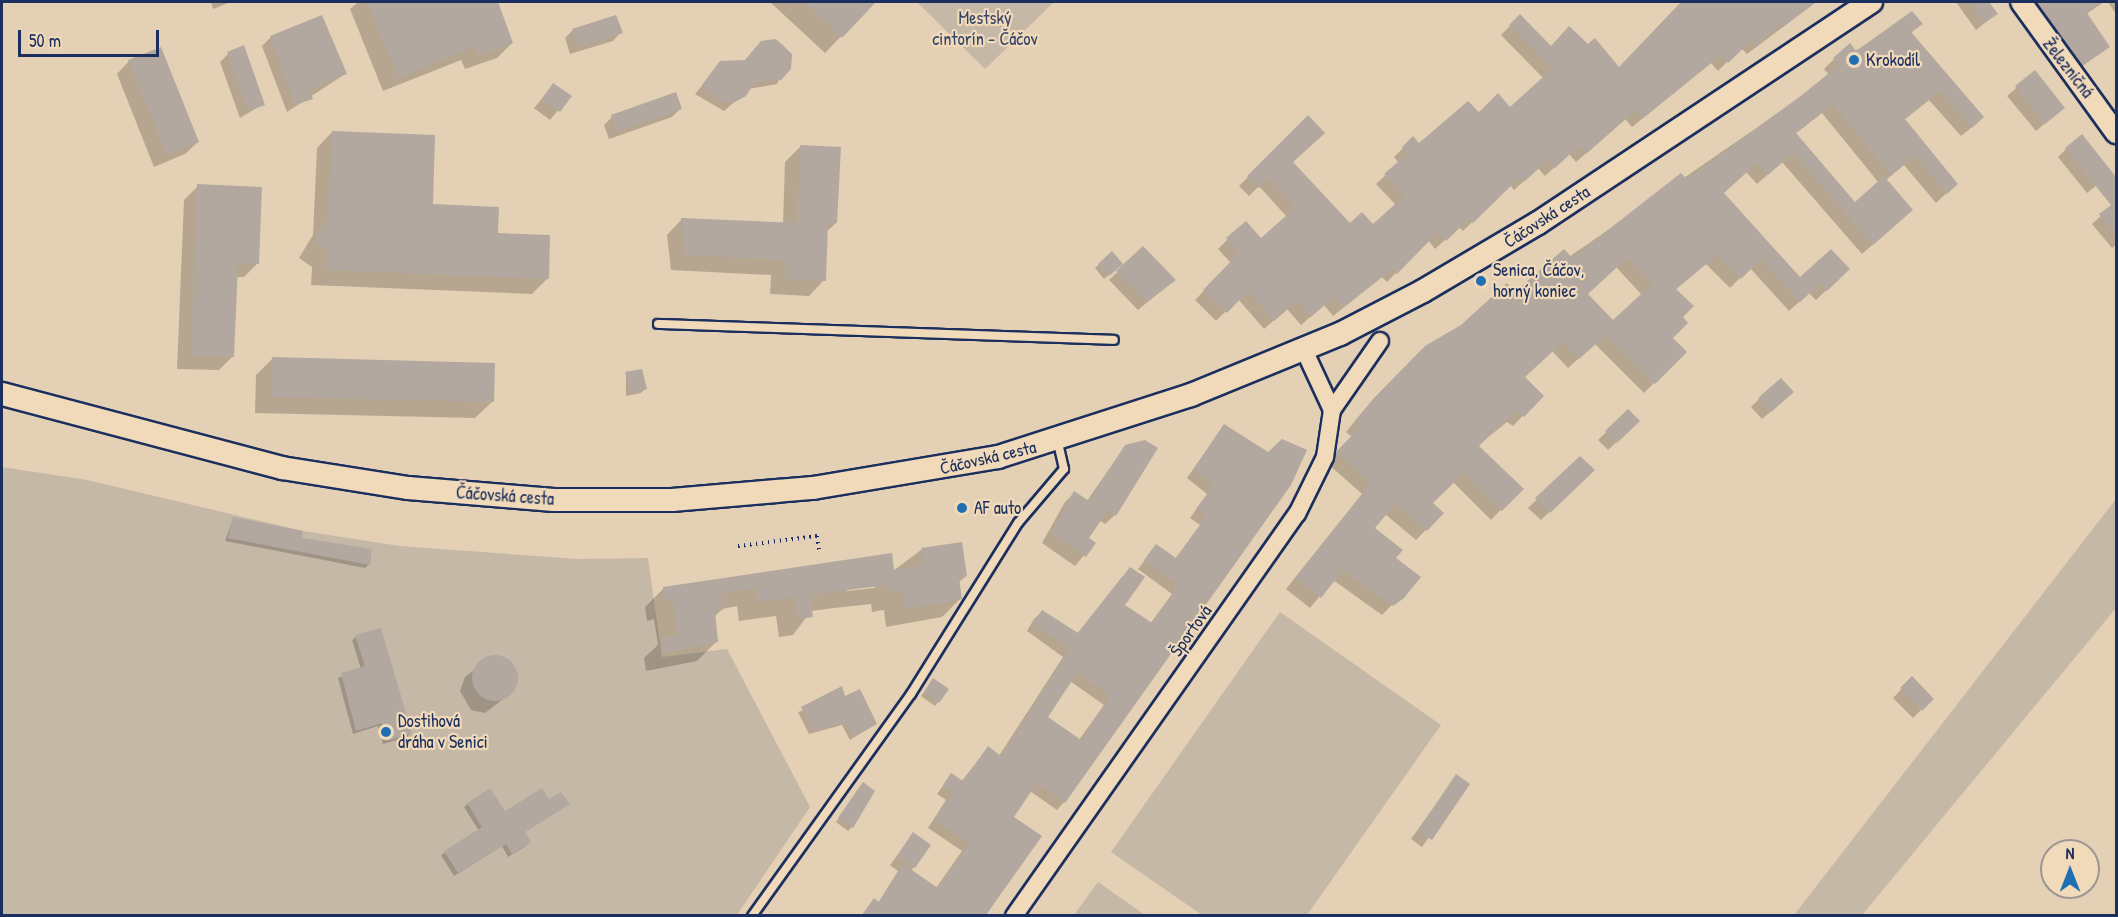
<!DOCTYPE html>
<html>
<head>
<meta charset="utf-8">
<style>
	body { margin:0 }
	#map { position:relative; width:2118px; height:917px; overflow:hidden; background:#e4d0b4; font-family:"Patrick Hand",sans-serif }
	div>[style] { position:absolute }
	[style*='--x'] { left:calc(var(--x)*1px); top:calc(var(--y)*1px); width:calc(var(--w)*1px); rotate:calc(var(--a)*1deg) }
	.green>* { inset:0; background:#c6b8a7 }
	.shadow>* { inset:0; background:#0003 }
	.building>* { inset:0; background:#b2a89f }
	.round { border-radius:50% }
	.path>* { height:4px; margin-top:-2px; transform-origin:0; background:repeating-linear-gradient(90deg,#1b2f5e 0 1.5px,transparent 0 6px) }
	.roads { filter:drop-shadow(2px 0 #1b2f5e) drop-shadow(-2px 0 #1b2f5e) drop-shadow(0 2px #1b2f5e) drop-shadow(0 -2px #1b2f5e) }
	.service>* { height:8px; margin:-4px; padding:0 4px; transform-origin:4px; border-radius:4px; background:#f1dab9 }
	.minor>* { height:16px; margin:-8px; padding:0 8px; transform-origin:8px; border-radius:8px; background:#f1dab9 }
	.tertiary>* { height:20px; margin:-10px; padding:0 10px; transform-origin:10px; border-radius:10px; background:#f1dab9 }
	.secondary>* { height:22px; margin:-11px; padding:0 11px; transform-origin:11px; border-radius:11px; background:#f1dab9 }
	.dots>* { width:16px; height:16px; translate:-50% -50%; box-sizing:border-box; border:3px solid #f1dab9; border-radius:50% }
	span { translate:-50% -50%; white-space:nowrap; text-align:center; line-height:1.15; -webkit-text-stroke:4.5px #f1dab9; paint-order:stroke }
	.park-label { font-size:18px; color:#354469 }
	.poi-label { font-size:18px; color:#1b2f5e }
	.left { translate:0 -50%; text-align:left }
	.street-label { font-size:18px; color:#1b2f5e }
	.frame { position:absolute; inset:0; border:3px solid #1b2f5e; pointer-events:none }
	.north { position:absolute; left:2040px; top:839px; width:60px; height:60px; box-sizing:border-box; background:#f1dab9; border:2px solid #9b9695; border-radius:50%; rotate:0deg; font-size:16px; font-weight:700; line-height:24px; text-align:center; color:#1b2f5e }
	.north::after { content:''; display:block; margin:auto; width:21px; height:27px; background:#1f6fb2; clip-path:polygon(50% 0,100% 100%,50% 72%,0 100%) }
	.scale { position:absolute; left:18px; top:30px; width:141px; height:27px; box-sizing:border-box; border:3px solid #1b2f5e; border-top:0; padding-left:8px; font-size:18px; line-height:21px; white-space:nowrap; color:#1b2f5e; -webkit-text-stroke:4px #f1dab9; paint-order:stroke }
</style>
</head>
<body>
<div id="map">
	<div class="green">
		<div style="clip-path:polygon(917px 2px,1054px 2px,985px 69px)"></div>
		<div style="clip-path:polygon(2px 467px,87px 480px,303px 531px,400px 546px,577px 559px,648px 558px,662px 657px,727px 649px,810px 807px,737px 915px,2px 915px)"></div>
		<div style="clip-path:polygon(2116px 499px,2116px 608px,1862px 915px,1794px 915px)"></div>
		<div style="clip-path:polygon(1280px 612px,1441px 725px,1307px 915px,1202px 915px,1111px 852px)"></div>
		<div style="clip-path:polygon(1098px 882px,1145px 915px,1074px 915px)"></div>
	</div>
	<div class="shadow">
		<div style="clip-path:polygon(211px 2px,231px 2px,213px 9px)"></div>
		<div style="clip-path:polygon(358px 2px,497px 2px,512px 43px,497px 58px,465px 69px,461px 60px,383px 91px,350px 9px)"></div>
		<div style="clip-path:polygon(770px 2px,874px 2px,825px 53px)"></div>
		<div style="clip-path:polygon(1684px 2px,1816px 2px,1747px 54px,1741px 48px,1718px 71px,1711px 63px,1632px 127px,1625px 119px,1576px 162px,1569px 154px,1545px 176px,1538px 168px,1514px 190px,1510px 185px,1463px 231px,1459px 227px,1435px 249px,1428px 240px,1387px 282px,1382px 277px,1333px 316px,1324px 305px,1301px 325px,1287px 309px,1264px 329px,1238px 299px,1216px 321px,1195px 300px,1231px 263px,1218px 249px,1227px 240px,1246px 223px,1261px 240px,1287px 217px,1259px 186px,1249px 196px,1239px 186px,1308px 117px,1292px 162px,1350px 225px,1373px 226px,1396px 205px,1376px 184px,1399px 163px,1394px 157px,1413px 138px,1419px 146px,1479px 114px,1510px 109px,1544px 79px,1501px 35px,1520px 16px,1550px 47px,1619px 69px)"></div>
		<div style="clip-path:polygon(1956px 2px,1987px 2px,1996px 14px,1976px 30px)"></div>
		<div style="clip-path:polygon(2017px 2px,2104px 2px,2086px 14px,2108px 46px,2070px 76px)"></div>
		<div style="clip-path:polygon(2108px 2px,2116px 2px,2116px 14px)"></div>
		<div style="clip-path:polygon(evenodd,1920px 24px,1911px 33px,1972px 127px,1961px 136px,1929px 100px,1904px 120px,1956px 184px,1936px 203px,1904px 165px,1886px 180px,1901px 220px,1862px 254px,1782px 162px,1757px 184px,1746px 172px,1722px 193px,1800px 279px,1838px 279px,1816px 300px,1809px 293px,1789px 311px,1750px 268px,1730px 288px,1706px 264px,1675px 290px,1681px 317px,1671px 338px,1685px 352px,1644px 393px,1595px 344px,1568px 368px,1552px 351px,1523px 378px,1542px 396px,1513px 426px,1507px 422px,1477px 446px,1521px 489px,1491px 520px,1453px 482px,1431px 503px,1442px 513px,1416px 540px,1385px 514px,1373px 529px,1394px 558px,1418px 578px,1382px 615px,1333px 580px,1310px 608px,1286px 589px,1362px 494px,1327px 463px,1352px 437px,1346px 432px,1364px 410px,1515px 294px,1803px 96px,1829px 75px,1824px 69px,1834px 59px,1920px 24px,1822px 113px,1879px 183px,1855px 204px,1795px 134px,1822px 113px,1920px 24px,1616px 267px,1642px 295px,1613px 322px,1586px 294px,1616px 267px)"></div>
		<div style="clip-path:polygon(573px 30px,621px 32px,613px 41px,570px 54px,565px 38px)"></div>
		<div style="clip-path:polygon(271px 37px,345px 74px,287px 112px,262px 46px)"></div>
		<div style="clip-path:polygon(761px 43px,782px 44px,790px 55px,777px 84px,749px 89px,724px 111px,695px 94px,721px 63px,744px 61px)"></div>
		<div style="clip-path:polygon(228px 54px,263px 104px,240px 118px,220px 62px)"></div>
		<div style="clip-path:polygon(129px 61px,198px 142px,185px 154px,154px 167px,117px 74px)"></div>
		<div style="clip-path:polygon(2034px 73px,2063px 108px,2036px 131px,2007px 96px)"></div>
		<div style="clip-path:polygon(553px 85px,570px 96px,550px 120px,534px 108px)"></div>
		<div style="clip-path:polygon(680px 109px,672px 117px,609px 139px,604px 125px,612px 117px)"></div>
		<div style="clip-path:polygon(332px 132px,431px 206px,497px 235px,547px 279px,532px 294px,311px 285px,312px 267px,299px 258px,313px 235px,317px 148px)"></div>
		<div style="clip-path:polygon(801px 146px,836px 223px,826px 232px,824px 280px,809px 296px,770px 294px,771px 275px,671px 270px,667px 235px,682px 219px,783px 224px,785px 162px)"></div>
		<div style="clip-path:polygon(2066px 149px,2103px 180px,2087px 193px,2058px 157px)"></div>
		<div style="clip-path:polygon(198px 186px,258px 263px,244px 277px,236px 277px,233px 356px,219px 370px,177px 369px,184px 200px)"></div>
		<div style="clip-path:polygon(2116px 202px,2116px 245px,2112px 248px,2092px 224px)"></div>
		<div style="clip-path:polygon(1143px 248px,1174px 280px,1138px 310px,1109px 280px)"></div>
		<div style="clip-path:polygon(1112px 253px,1121px 264px,1104px 279px,1095px 268px)"></div>
		<div style="clip-path:polygon(273px 358px,492px 402px,475px 418px,255px 413px,256px 375px)"></div>
		<div style="clip-path:polygon(626px 373px,645px 389px,641px 393px,626px 396px)"></div>
		<div style="clip-path:polygon(1759px 399px,1784px 400px,1762px 419px,1751px 407px)"></div>
		<div style="clip-path:polygon(1628px 411px,1638px 421px,1608px 450px,1598px 440px)"></div>
		<div style="clip-path:polygon(evenodd,1224px 425px,1269px 454px,1064px 802px,1057px 810px,1030px 791px,1012px 817px,1040px 837px,985px 916px,861px 916px,874px 900px,878px 903px,898px 871px,890px 865px,913px 834px,929px 845px,911px 871px,936px 888px,962px 851px,928px 828px,946px 800px,937px 794px,951px 775px,961px 782px,988px 748px,999px 756px,1063px 657px,1027px 631px,1034px 619px,1042px 612px,1077px 634px,1122px 577px,1123px 605px,1150px 624px,1172px 594px,1138px 569px,1156px 546px,1175px 559px,1200px 525px,1190px 518px,1207px 494px,1187px 478px,1224px 425px,1070px 681px,1104px 705px,1079px 740px,1046px 718px,1070px 681px)"></div>
		<div style="clip-path:polygon(1125px 446px,1115px 515px,1105px 524px,1099px 520px,1087px 538px,1094px 543px,1075px 566px,1042px 543px,1065px 502px,1074px 493px,1087px 501px)"></div>
		<div style="clip-path:polygon(1580px 458px,1593px 470px,1541px 520px,1528px 508px)"></div>
		<div style="clip-path:polygon(233px 519px,300px 539px,369px 564px,365px 568px,225px 541px)"></div>
		<div style="clip-path:polygon(evenodd,921px 550px,966px 576px,958px 583px,961px 598px,942px 617px,886px 627px,884px 610px,872px 612px,871px 604px,834px 608px,811px 611px,793px 635px,779px 637px,776px 616px,739px 621px,737px 606px,722px 609px,714px 617px,716px 642px,697px 661px,646px 671px,644px 658px,658px 645px,654px 619px,647px 621px,645px 607px,664px 588px,893px 571px,921px 550px,875px 585px,875px 588px,847px 591px,847px 588px,875px 585px)"></div>
		<div style="clip-path:polygon(356px 637px,411px 733px,407px 737px,383px 744px,378px 726px,353px 734px,338px 678px,361px 669px,352px 640px)"></div>
		<div style="clip-path:polygon(491px 657px,512px 664px,517px 678px,512px 692px,485px 713px,471px 710px,460px 691px,465px 677px)"></div>
		<div style="clip-path:polygon(1912px 678px,1932px 699px,1913px 718px,1893px 698px)"></div>
		<div style="clip-path:polygon(930px 684px,938px 702px,935px 706px,921px 696px)"></div>
		<div style="clip-path:polygon(844px 698px,875px 724px,850px 740px,842px 725px,809px 734px,798px 712px)"></div>
		<div style="clip-path:polygon(1456px 776px,1468px 784px,1422px 847px,1411px 839px)"></div>
		<div style="clip-path:polygon(859px 788px,852px 827px,848px 831px,836px 822px)"></div>
		<div style="clip-path:polygon(548px 802px,568px 804px,523px 833px,529px 842px,526px 846px,508px 857px,502px 846px,454px 876px,441px 855px,479px 831px,464px 807px,468px 804px,504px 813px)"></div>
	</div>
	<div class="building">
		<div style="clip-path:polygon(367px 2px,498px 2px,513px 43px,479px 56px,476px 46px,398px 78px)"></div>
		<div style="clip-path:polygon(804px 2px,876px 2px,842px 38px)"></div>
		<div style="clip-path:polygon(1681px 2px,1816px 2px,1783px 27px,1780px 23px,1757px 46px,1752px 40px,1728px 63px,1721px 55px,1642px 119px,1635px 111px,1586px 154px,1579px 146px,1555px 168px,1548px 160px,1524px 182px,1520px 177px,1473px 223px,1469px 219px,1446px 241px,1438px 232px,1397px 274px,1392px 269px,1343px 308px,1334px 297px,1311px 317px,1297px 301px,1274px 321px,1248px 291px,1227px 313px,1203px 290px,1239px 253px,1226px 238px,1246px 221px,1261px 238px,1295px 208px,1269px 178px,1259px 188px,1247px 176px,1308px 115px,1325px 133px,1293px 162px,1350px 223px,1362px 212px,1373px 224px,1404px 196px,1384px 174px,1408px 153px,1402px 147px,1413px 136px,1419px 143px,1468px 101px,1479px 112px,1498px 93px,1510px 107px,1552px 69px,1509px 25px,1520px 14px,1551px 46px,1569px 26px,1588px 44px,1595px 38px,1619px 67px)"></div>
		<div style="clip-path:polygon(1970px 2px,1989px 2px,1998px 14px,1984px 23px)"></div>
		<div style="clip-path:polygon(2035px 2px,2102px 2px,2087px 13px,2110px 47px,2082px 66px)"></div>
		<div style="clip-path:polygon(evenodd,1912px 11px,1923px 24px,1911px 32px,1984px 117px,1972px 128px,1940px 91px,1905px 119px,1958px 184px,1947px 194px,1915px 156px,1891px 175px,1833px 104px,1796px 133px,1855px 202px,1884px 176px,1913px 210px,1873px 245px,1793px 153px,1768px 175px,1757px 163px,1724px 193px,1800px 277px,1831px 249px,1850px 269px,1827px 291px,1820px 284px,1800px 302px,1761px 259px,1741px 279px,1717px 255px,1676px 289px,1694px 306px,1683px 317px,1688px 323px,1673px 338px,1687px 352px,1655px 384px,1606px 335px,1579px 359px,1563px 342px,1525px 377px,1544px 396px,1524px 417px,1518px 412px,1503px 422px,1479px 446px,1524px 489px,1502px 511px,1464px 473px,1433px 503px,1444px 513px,1427px 531px,1395px 504px,1375px 528px,1403px 550px,1396px 558px,1421px 577px,1404px 598px,1393px 606px,1343px 570px,1321px 598px,1295px 578px,1371px 483px,1336px 452px,1361px 426px,1355px 421px,1374px 398px,1425px 346px,1461px 325px,1507px 283px,1515px 292px,1564px 249px,1572px 258px,1681px 173px,1687px 179px,1802px 95px,1839px 65px,1833px 58px,1850px 43px,1856px 51px,1912px 11px,1627px 258px,1652px 284px,1613px 320px,1588px 294px,1627px 258px)"></div>
		<div style="clip-path:polygon(322px 15px,347px 74px,309px 89px,313px 99px,295px 105px,270px 36px)"></div>
		<div style="clip-path:polygon(616px 15px,623px 33px,578px 47px,572px 29px)"></div>
		<div style="clip-path:polygon(776px 39px,792px 54px,791px 69px,781px 80px,755px 82px,746px 96px,733px 103px,718px 100px,702px 85px,720px 61px,745px 60px,761px 41px)"></div>
		<div style="clip-path:polygon(244px 45px,265px 105px,248px 111px,227px 52px)"></div>
		<div style="clip-path:polygon(161px 47px,199px 142px,167px 155px,128px 60px)"></div>
		<div style="clip-path:polygon(2035px 70px,2065px 108px,2045px 124px,2015px 86px)"></div>
		<div style="clip-path:polygon(553px 83px,572px 96px,560px 112px,542px 99px)"></div>
		<div style="clip-path:polygon(676px 92px,682px 109px,617px 132px,611px 115px)"></div>
		<div style="clip-path:polygon(332px 131px,435px 135px,433px 204px,499px 207px,498px 233px,550px 235px,549px 279px,326px 270px,327px 251px,313px 242px,328px 218px)"></div>
		<div style="clip-path:polygon(2082px 134px,2116px 177px,2116px 235px,2099px 214px,2111px 205px,2065px 148px)"></div>
		<div style="clip-path:polygon(800px 145px,841px 147px,837px 223px,828px 223px,826px 281px,785px 279px,786px 260px,685px 255px,681px 218px,797px 223px)"></div>
		<div style="clip-path:polygon(197px 184px,262px 187px,259px 264px,238px 263px,234px 357px,191px 355px)"></div>
		<div style="clip-path:polygon(1143px 246px,1176px 280px,1147px 302px,1116px 271px)"></div>
		<div style="clip-path:polygon(1112px 251px,1123px 264px,1109px 276px,1098px 264px)"></div>
		<div style="clip-path:polygon(272px 357px,495px 363px,494px 402px,271px 397px)"></div>
		<div style="clip-path:polygon(642px 369px,647px 389px,630px 393px,625px 372px)"></div>
		<div style="clip-path:polygon(1781px 378px,1794px 392px,1771px 412px,1758px 398px)"></div>
		<div style="clip-path:polygon(1628px 409px,1640px 421px,1617px 443px,1605px 431px)"></div>
		<div style="clip-path:polygon(evenodd,1224px 424px,1268px 452px,1282px 439px,1307px 450px,1291px 485px,1065px 803px,1037px 783px,1014px 817px,1042px 836px,986px 915px,862px 915px,874px 898px,879px 902px,903px 864px,938px 888px,969px 843px,934px 820px,953px 792px,943px 785px,951px 773px,963px 781px,988px 746px,1001px 756px,1070px 649px,1033px 623px,1042px 610px,1078px 633px,1130px 567px,1145px 577px,1125px 605px,1152px 623px,1179px 585px,1144px 560px,1156px 544px,1176px 558px,1206px 517px,1196px 509px,1214px 485px,1193px 470px,1224px 424px,1077px 673px,1110px 696px,1081px 740px,1048px 717px,1077px 673px)"></div>
		<div style="clip-path:polygon(1145px 440px,1158px 448px,1116px 516px,1108px 510px,1089px 538px,1096px 543px,1086px 557px,1051px 533px,1074px 491px,1089px 501px,1125px 445px)"></div>
		<div style="clip-path:polygon(1580px 456px,1595px 470px,1550px 513px,1535px 498px)"></div>
		<div style="clip-path:polygon(233px 517px,303px 531px,302px 538px,372px 549px,370px 565px,228px 538px)"></div>
		<div style="clip-path:polygon(962px 542px,967px 576px,959px 578px,962px 599px,905px 609px,903px 592px,891px 594px,889px 585px,855px 589px,810px 595px,813px 617px,798px 619px,795px 597px,758px 602px,756px 588px,721px 594px,723px 610px,715px 611px,718px 642px,665px 653px,663px 638px,678px 636px,673px 601px,666px 602px,663px 587px,892px 553px,894px 570px,923px 565px,921px 548px)"></div>
		<div style="clip-path:polygon(381px 628px,412px 733px,387px 741px,382px 723px,356px 731px,341px 673px,365px 666px,355px 635px)"></div>
		<div class="round" style="left:472px;top:655px;width:46px;height:46px"></div>
		<div style="clip-path:polygon(1912px 676px,1934px 699px,1922px 711px,1900px 688px)"></div>
		<div style="clip-path:polygon(933px 678px,949px 689px,939px 703px,924px 692px)"></div>
		<div style="clip-path:polygon(842px 686px,845px 696px,860px 689px,877px 724px,854px 737px,846px 722px,813px 731px,801px 707px)"></div>
		<div style="clip-path:polygon(1456px 774px,1470px 784px,1432px 840px,1418px 831px)"></div>
		<div style="clip-path:polygon(863px 782px,875px 791px,853px 828px,838px 818px)"></div>
		<div style="clip-path:polygon(490px 788px,505px 811px,542px 788px,549px 799px,561px 792px,570px 804px,525px 832px,531px 842px,512px 854px,506px 844px,458px 873px,444px 851px,482px 827px,467px 803px)"></div>
		<div style="clip-path:polygon(913px 832px,931px 845px,915px 868px,897px 856px)"></div>
	</div>
	<div class="path">
		<div style="--x:738;--y:546;--w:80;--a:-7.2"></div>
		<div style="--x:817;--y:536;--w:18;--a:81"></div>
	</div>
	<div class="roads">
		<div class="service">
			<div style="--x:658;--y:324;--w:456;--a:2"></div>
			<div style="--x:752;--y:916;--w:273;--a:-54.4"></div>
			<div style="--x:911;--y:694;--w:202;--a:-58"></div>
			<div style="--x:1018;--y:523;--w:71;--a:-49.6"></div>
			<div style="--x:1064;--y:469;--w:28;--a:-103"></div>
		</div>
		<div class="minor">
			<div style="--x:1332;--y:410;--w:84;--a:-55.2"></div>
			<div style="--x:1014;--y:916;--w:492;--a:-54.9"></div>
			<div style="--x:1297;--y:514;--w:64;--a:-63.8"></div>
			<div style="--x:1325;--y:457;--w:48;--a:-81.5"></div>
			<div style="--x:1332;--y:410;--w:66;--a:-115"></div>
		</div>
		<div class="tertiary">
			<div style="--x:2021;--y:2;--w:162;--a:54.1"></div>
		</div>
		<div class="secondary">
			<div style="--x:2;--y:394;--w:290;--a:14.8"></div>
			<div style="--x:282;--y:468;--w:128;--a:9"></div>
			<div style="--x:408;--y:488;--w:146;--a:4.7"></div>
			<div style="--x:554;--y:500;--w:118;--a:0"></div>
			<div style="--x:672;--y:500;--w:142;--a:-4.9"></div>
			<div style="--x:813;--y:488;--w:188;--a:-9.5"></div>
			<div style="--x:998;--y:457;--w:203;--a:-17.8"></div>
			<div style="--x:1191;--y:395;--w:161;--a:-22.3"></div>
			<div style="--x:1340;--y:334;--w:93;--a:-27.4"></div>
			<div style="--x:1423;--y:291;--w:134;--a:-30.6"></div>
			<div style="--x:1538;--y:223;--w:400;--a:-33.6"></div>
		</div>
	</div>
	<div class="dots">
		<div style="left:1854px;top:60px;background:#1f6fb2"></div>
		<div style="left:1481px;top:281px;background:#1f6fb2"></div>
		<div style="left:962px;top:508px;background:#1f6fb2"></div>
		<div style="left:386px;top:732px;background:#1f6fb2"></div>
	</div>
	<div class="park-label">
		<span style="left:985px;top:29px">Mestský<br>cintorín - Čáčov</span>
	</div>
	<div class="poi-label">
		<span class="left" style="left:1866px;top:60px">Krokodíl</span>
		<span class="left" style="left:1493px;top:281px">Senica, Čáčov,<br>horný koniec</span>
		<span class="left" style="left:974px;top:508px">AF auto</span>
		<span class="left" style="left:398px;top:732px">Dostihová<br>dráha v Senici</span>
	</div>
	<div class="street-label">
		<span style="left:2068px;top:68px;rotate:52deg">Železničná</span>
		<span style="left:1547px;top:217px;rotate:-33deg">Čáčovská cesta</span>
		<span style="left:988px;top:458px;rotate:-13deg">Čáčovská cesta</span>
		<span style="left:505px;top:496px;rotate:4deg">Čáčovská cesta</span>
		<span style="left:1191px;top:631px;rotate:-55deg">Športová</span>
	</div>
	<div class="frame"></div>
	<div class="north">N</div>
	<div class="scale">50 m</div>
</div>
</body>
</html>
